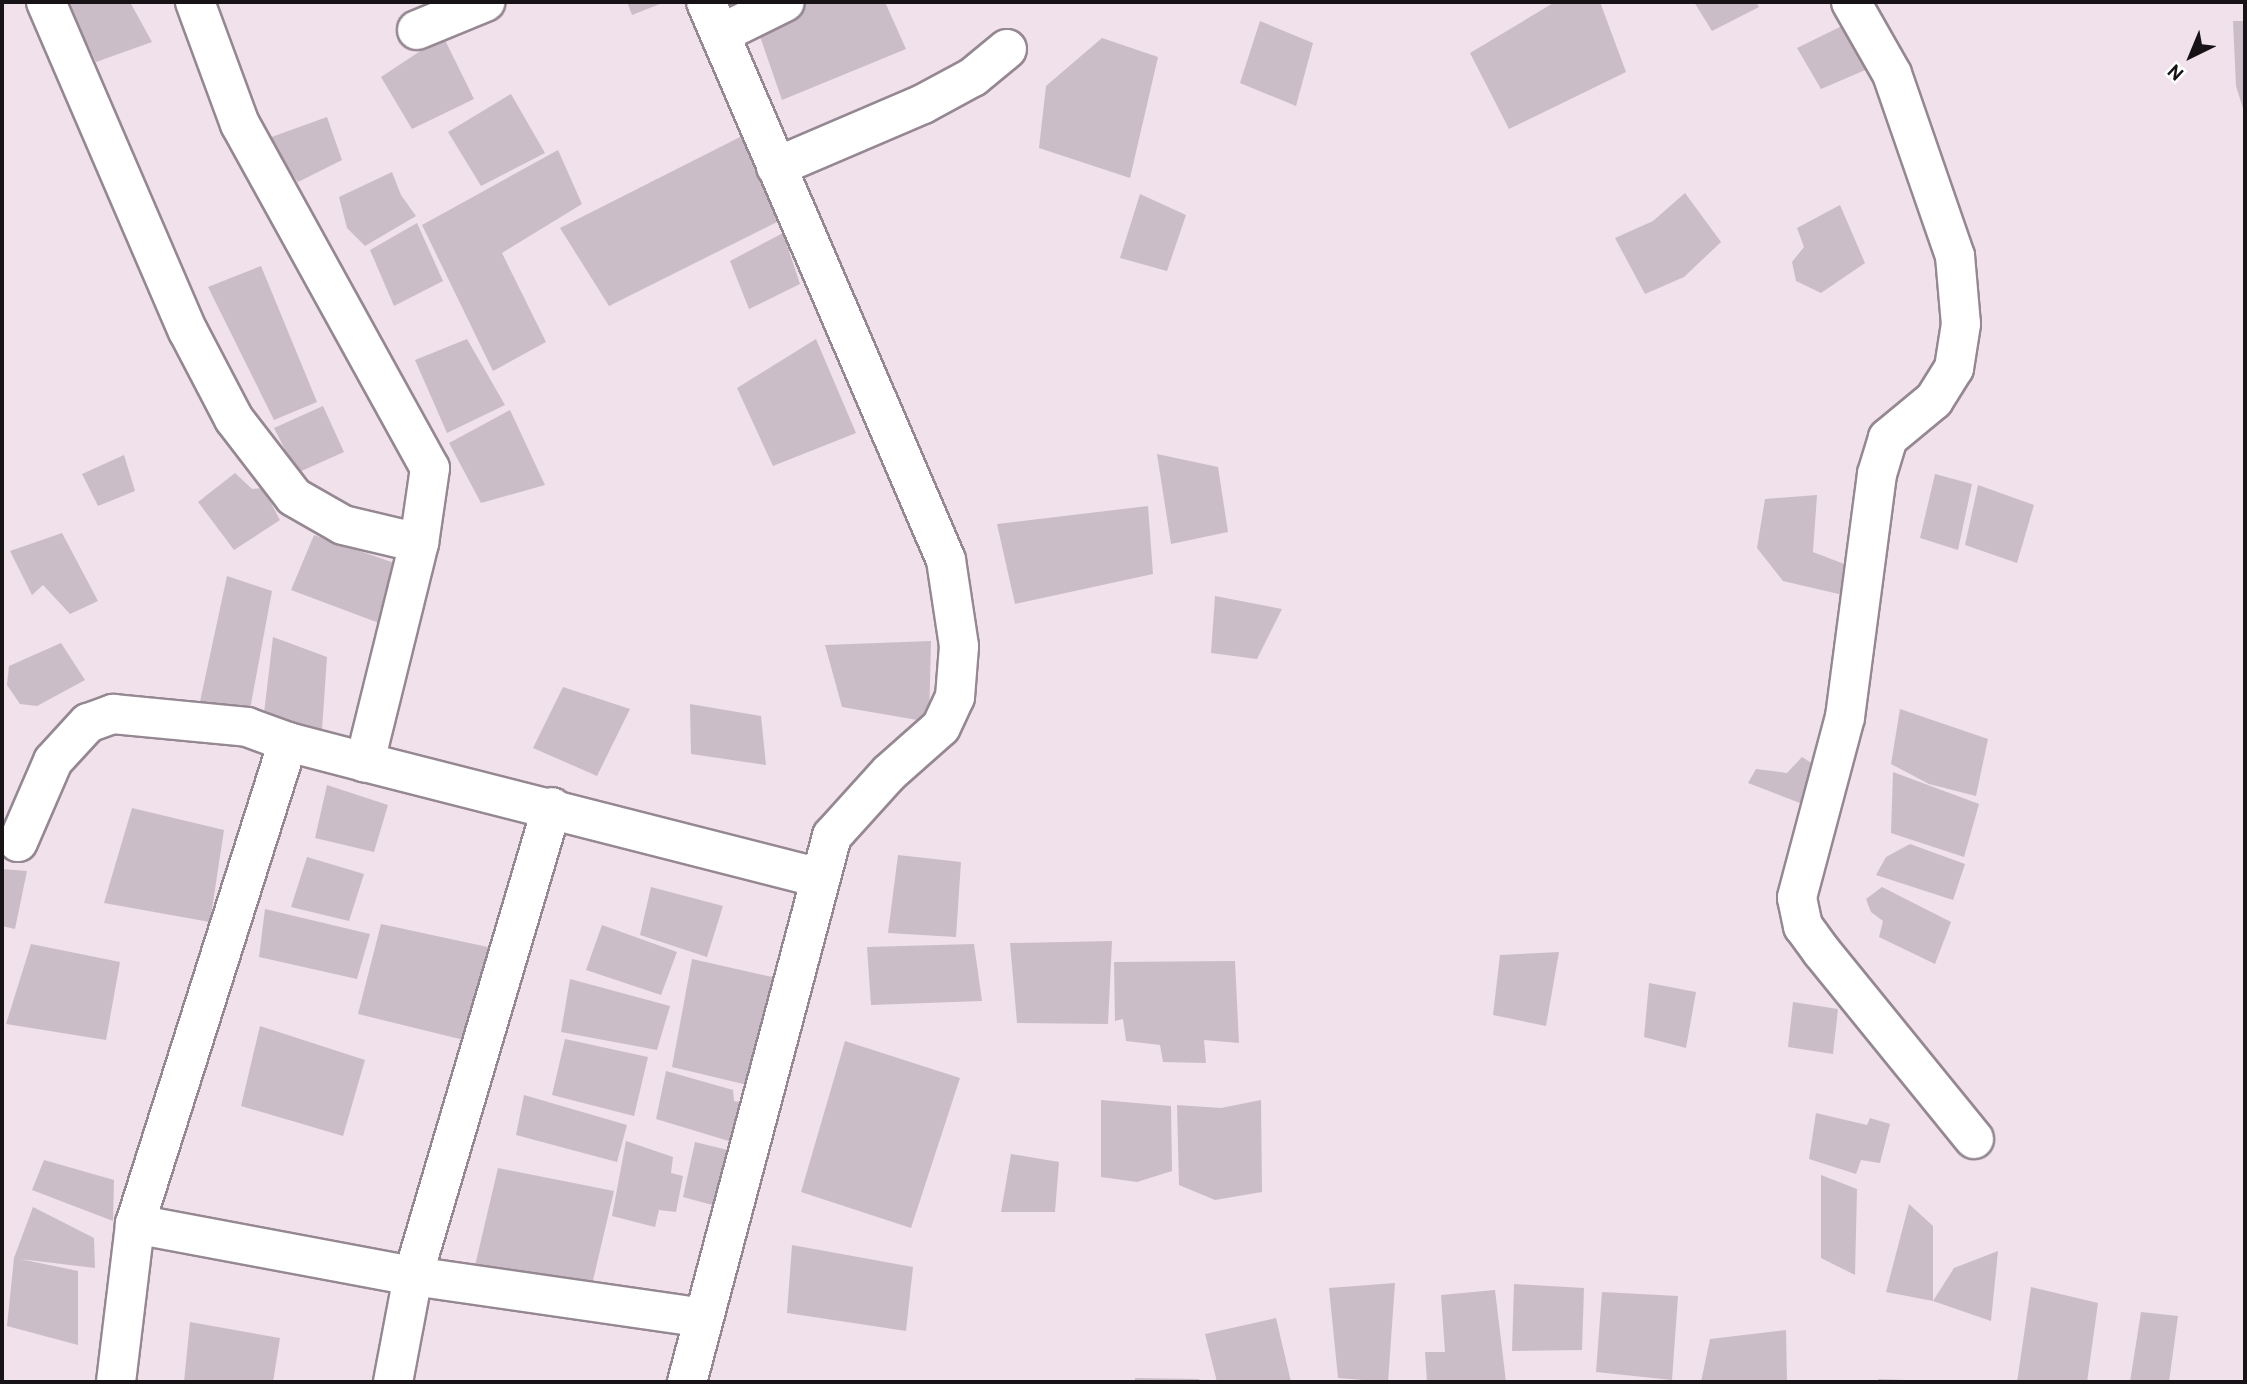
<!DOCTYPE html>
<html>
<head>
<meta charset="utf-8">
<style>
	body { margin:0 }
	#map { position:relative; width:2247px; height:1384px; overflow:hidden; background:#f0e1eb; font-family:Overpass,sans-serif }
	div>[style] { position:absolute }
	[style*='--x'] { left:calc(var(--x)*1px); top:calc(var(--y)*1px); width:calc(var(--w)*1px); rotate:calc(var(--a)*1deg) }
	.building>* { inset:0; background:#cbbdc7 }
	.roads { filter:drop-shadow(2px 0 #958892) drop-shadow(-2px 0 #958892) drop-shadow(0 2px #958892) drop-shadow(0 -2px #958892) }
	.street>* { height:38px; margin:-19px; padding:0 19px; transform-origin:19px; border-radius:19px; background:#fff }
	span { translate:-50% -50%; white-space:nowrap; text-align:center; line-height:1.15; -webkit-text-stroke:5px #fff; paint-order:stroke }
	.frame { position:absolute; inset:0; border:4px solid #171216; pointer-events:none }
	.north { position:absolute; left:2156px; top:21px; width:70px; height:70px; -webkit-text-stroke:5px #fff; paint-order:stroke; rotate:223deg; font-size:19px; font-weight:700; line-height:28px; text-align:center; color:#171216 }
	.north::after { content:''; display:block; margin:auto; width:24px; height:32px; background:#171216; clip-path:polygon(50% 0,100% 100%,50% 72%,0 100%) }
</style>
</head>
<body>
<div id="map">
	<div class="building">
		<div style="clip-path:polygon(67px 2px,130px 2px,152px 42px,96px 62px)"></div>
		<div style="clip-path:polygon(627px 2px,665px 2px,632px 15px)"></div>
		<div style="clip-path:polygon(748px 2px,885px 2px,906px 49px,782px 100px)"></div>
		<div style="clip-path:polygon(1555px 2px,1600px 2px,1626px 72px,1509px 129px,1470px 53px)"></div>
		<div style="clip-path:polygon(1694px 2px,1756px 2px,1759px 7px,1712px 31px)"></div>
		<div style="clip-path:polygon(1260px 21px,1313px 43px,1296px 106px,1240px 83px)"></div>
		<div style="clip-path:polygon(2233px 21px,2245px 21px,2245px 115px,2236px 86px)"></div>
		<div style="clip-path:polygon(1846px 24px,1870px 68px,1821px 89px,1797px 48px)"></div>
		<div style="clip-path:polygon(443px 36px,474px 99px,412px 129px,381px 77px)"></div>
		<div style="clip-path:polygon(1102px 38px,1158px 57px,1130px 178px,1039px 148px,1046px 86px)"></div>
		<div style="clip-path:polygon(511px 94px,545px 153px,481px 186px,448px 132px)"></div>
		<div style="clip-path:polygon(327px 117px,342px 160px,298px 182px,266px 139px)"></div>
		<div style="clip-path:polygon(746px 134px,777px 222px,609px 306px,560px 228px)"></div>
		<div style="clip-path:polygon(558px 150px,582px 204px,502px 253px,546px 342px,493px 371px,422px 225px)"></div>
		<div style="clip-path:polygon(392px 172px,401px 195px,416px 216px,365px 246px,347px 228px,339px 197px)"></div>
		<div style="clip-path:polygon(1685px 193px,1721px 242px,1684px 277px,1645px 294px,1615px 238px,1653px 221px)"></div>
		<div style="clip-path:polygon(1140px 194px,1186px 215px,1167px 271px,1120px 258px)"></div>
		<div style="clip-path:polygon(1840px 205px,1865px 263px,1821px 293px,1796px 281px,1792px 262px,1804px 247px,1797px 228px)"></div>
		<div style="clip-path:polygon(417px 223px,443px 281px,394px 306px,370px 250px)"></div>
		<div style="clip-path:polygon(783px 233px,800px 284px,749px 309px,730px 261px)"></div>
		<div style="clip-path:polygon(261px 266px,317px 402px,274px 420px,208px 287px)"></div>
		<div style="clip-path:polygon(467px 339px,505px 405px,447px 433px,415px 360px)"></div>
		<div style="clip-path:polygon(816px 339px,856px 433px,773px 466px,737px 388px)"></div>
		<div style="clip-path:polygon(323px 406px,344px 452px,297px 473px,274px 428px)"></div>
		<div style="clip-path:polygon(510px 410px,545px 485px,481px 503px,449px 443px)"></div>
		<div style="clip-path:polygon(1157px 454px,1218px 467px,1228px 532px,1171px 544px)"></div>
		<div style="clip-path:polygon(124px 455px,135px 491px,98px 506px,82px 474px)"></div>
		<div style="clip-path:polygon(235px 473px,252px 489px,263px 488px,280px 520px,234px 550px,198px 502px)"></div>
		<div style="clip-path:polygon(1935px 474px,1972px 484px,1958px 550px,1920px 538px)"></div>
		<div style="clip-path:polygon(1978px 485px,2034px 505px,2017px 563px,1965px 545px)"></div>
		<div style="clip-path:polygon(1817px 495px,1813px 552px,1847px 565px,1843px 595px,1783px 581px,1757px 548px,1765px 499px)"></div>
		<div style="clip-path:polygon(1148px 506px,1153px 574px,1015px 604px,997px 524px)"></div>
		<div style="clip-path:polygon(62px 533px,98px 601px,70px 614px,43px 585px,32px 595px,10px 551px)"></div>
		<div style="clip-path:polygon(314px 535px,400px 565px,387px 626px,291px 590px)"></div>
		<div style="clip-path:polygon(227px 576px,272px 591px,248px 720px,198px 711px)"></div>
		<div style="clip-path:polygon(1215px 596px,1282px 609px,1257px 659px,1211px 653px)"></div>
		<div style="clip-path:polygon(273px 637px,327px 657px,321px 744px,262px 730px)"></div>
		<div style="clip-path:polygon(931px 641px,929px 722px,842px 707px,825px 645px)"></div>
		<div style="clip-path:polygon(61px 643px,85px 680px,37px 706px,20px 704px,7px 685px,9px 666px)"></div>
		<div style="clip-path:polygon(563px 687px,630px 709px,597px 776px,533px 748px)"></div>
		<div style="clip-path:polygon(690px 704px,761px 716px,766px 765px,691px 754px)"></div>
		<div style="clip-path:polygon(1900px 709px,1988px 739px,1976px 796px,1929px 784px,1891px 764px)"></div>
		<div style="clip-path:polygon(1802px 757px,1821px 769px,1805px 805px,1748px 783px,1756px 769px,1787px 773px)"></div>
		<div style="clip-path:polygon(1893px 772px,1979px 804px,1964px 857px,1891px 833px)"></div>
		<div style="clip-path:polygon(327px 785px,388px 805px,374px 852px,315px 838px)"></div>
		<div style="clip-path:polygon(132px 808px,224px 830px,210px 922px,104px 903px)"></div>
		<div style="clip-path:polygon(1910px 844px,1965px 864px,1953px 900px,1876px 875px,1886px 857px)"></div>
		<div style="clip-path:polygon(898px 855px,961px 862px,956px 937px,888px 933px)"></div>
		<div style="clip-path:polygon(307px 857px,364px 874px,349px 921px,291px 907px)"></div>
		<div style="clip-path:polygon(2px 869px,27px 871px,15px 929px,2px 926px)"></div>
		<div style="clip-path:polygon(651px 887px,723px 906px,707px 957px,640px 935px)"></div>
		<div style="clip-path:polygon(1882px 887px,1951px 922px,1935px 964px,1879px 937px,1883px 921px,1871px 912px,1866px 899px)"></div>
		<div style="clip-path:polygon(265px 909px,370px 934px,357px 979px,259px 957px)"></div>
		<div style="clip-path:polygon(381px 924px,497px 949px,472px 1042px,358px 1014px)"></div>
		<div style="clip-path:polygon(602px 925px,677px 952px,661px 995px,586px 970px)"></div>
		<div style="clip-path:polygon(1112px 941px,1108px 1024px,1017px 1023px,1010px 943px)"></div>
		<div style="clip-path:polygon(31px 944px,120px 962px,106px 1040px,6px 1024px)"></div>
		<div style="clip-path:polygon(974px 944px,982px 1001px,871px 1005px,867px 947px)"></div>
		<div style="clip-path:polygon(1559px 952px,1546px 1026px,1493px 1015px,1500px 955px)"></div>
		<div style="clip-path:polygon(692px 959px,781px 979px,756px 1087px,672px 1067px)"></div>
		<div style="clip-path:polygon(1235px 961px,1239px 1043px,1204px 1040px,1206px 1063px,1163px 1062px,1160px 1045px,1126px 1041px,1123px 1019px,1115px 1021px,1114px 962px)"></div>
		<div style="clip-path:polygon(570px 979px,670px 1006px,657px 1050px,561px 1032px)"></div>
		<div style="clip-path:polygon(1649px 983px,1696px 992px,1686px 1048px,1644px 1037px)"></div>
		<div style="clip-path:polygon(1793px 1002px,1838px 1009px,1833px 1054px,1788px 1047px)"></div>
		<div style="clip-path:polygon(260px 1026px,365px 1060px,343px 1136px,241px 1106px)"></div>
		<div style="clip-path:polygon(565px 1039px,648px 1057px,634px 1116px,552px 1095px)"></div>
		<div style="clip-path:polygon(845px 1041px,960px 1078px,911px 1228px,801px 1192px)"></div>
		<div style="clip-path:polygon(666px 1071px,733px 1090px,734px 1101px,752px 1104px,742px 1145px,656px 1119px)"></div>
		<div style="clip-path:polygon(524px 1095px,627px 1125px,617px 1162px,516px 1135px)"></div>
		<div style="clip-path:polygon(1101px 1100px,1171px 1106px,1172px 1171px,1137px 1182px,1101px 1177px)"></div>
		<div style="clip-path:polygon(1261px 1100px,1262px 1192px,1215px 1200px,1179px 1185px,1177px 1105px,1221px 1108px)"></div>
		<div style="clip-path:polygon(1816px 1113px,1867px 1125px,1870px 1118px,1890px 1124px,1880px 1163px,1861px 1160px,1856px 1174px,1809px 1159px)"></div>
		<div style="clip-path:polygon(626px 1141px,673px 1157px,671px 1173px,683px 1176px,676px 1212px,659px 1210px,655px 1227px,612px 1216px)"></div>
		<div style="clip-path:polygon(695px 1142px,740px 1153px,727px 1209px,683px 1197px)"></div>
		<div style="clip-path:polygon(1011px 1154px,1059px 1162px,1055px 1212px,1001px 1212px)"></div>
		<div style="clip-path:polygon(44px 1160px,114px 1180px,113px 1221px,32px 1190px)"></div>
		<div style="clip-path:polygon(498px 1168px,614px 1191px,590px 1293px,474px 1270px)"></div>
		<div style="clip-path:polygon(1821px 1175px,1857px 1189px,1855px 1275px,1821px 1258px)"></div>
		<div style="clip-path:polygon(1909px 1204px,1933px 1226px,1933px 1301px,1886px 1292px)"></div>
		<div style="clip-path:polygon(33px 1207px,94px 1238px,95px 1268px,20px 1259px,78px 1271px,78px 1345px,7px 1326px,14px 1258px)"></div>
		<div style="clip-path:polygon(792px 1245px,913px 1267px,906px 1331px,787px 1313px)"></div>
		<div style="clip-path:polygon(1998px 1251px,1991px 1321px,1933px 1301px,1954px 1268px)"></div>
		<div style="clip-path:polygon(1395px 1283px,1388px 1382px,1338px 1378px,1329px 1288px)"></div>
		<div style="clip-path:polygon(1514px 1284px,1584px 1288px,1582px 1350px,1512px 1351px)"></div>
		<div style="clip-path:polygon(2031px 1287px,2098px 1303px,2087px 1382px,2017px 1382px)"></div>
		<div style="clip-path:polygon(1495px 1290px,1506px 1382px,1427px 1382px,1425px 1352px,1445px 1352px,1441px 1295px)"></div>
		<div style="clip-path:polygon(1602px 1292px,1678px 1296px,1672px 1380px,1596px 1372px)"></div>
		<div style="clip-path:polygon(2141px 1312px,2178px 1316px,2169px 1382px,2130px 1382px)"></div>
		<div style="clip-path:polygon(1276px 1318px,1291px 1382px,1217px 1382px,1205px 1334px)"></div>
		<div style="clip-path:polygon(190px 1322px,280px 1338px,273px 1382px,184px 1382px)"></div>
		<div style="clip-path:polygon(1786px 1330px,1787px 1382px,1701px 1382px,1710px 1339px)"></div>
		<div style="clip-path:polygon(1135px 1378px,1199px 1379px,1200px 1382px,1135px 1382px)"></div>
		<div style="clip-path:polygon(1878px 1379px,1908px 1380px,1908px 1382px,1878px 1382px)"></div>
	</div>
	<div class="roads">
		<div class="street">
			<div style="--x:46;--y:2;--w:358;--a:66.7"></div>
			<div style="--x:188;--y:331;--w:99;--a:62.4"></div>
			<div style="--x:234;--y:419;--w:98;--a:52.4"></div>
			<div style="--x:294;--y:497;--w:56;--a:29.7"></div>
			<div style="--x:343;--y:525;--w:78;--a:13.3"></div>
			<div style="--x:195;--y:2;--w:130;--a:69.8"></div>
			<div style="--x:240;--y:124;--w:393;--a:61.1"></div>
			<div style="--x:430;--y:468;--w:76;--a:98.3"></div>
			<div style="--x:419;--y:543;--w:226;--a:103.9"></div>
			<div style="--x:365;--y:762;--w:470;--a:14.3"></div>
			<div style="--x:1851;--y:2;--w:83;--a:60.3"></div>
			<div style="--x:1892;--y:74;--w:193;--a:70.9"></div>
			<div style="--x:1955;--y:256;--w:68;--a:85"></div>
			<div style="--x:1961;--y:324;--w:45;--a:99"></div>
			<div style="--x:1954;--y:368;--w:38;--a:122"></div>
			<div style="--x:1934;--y:400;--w:60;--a:140.4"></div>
			<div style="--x:1888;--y:438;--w:38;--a:107"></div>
			<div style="--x:1877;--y:474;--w:245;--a:97.5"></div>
			<div style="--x:1845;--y:717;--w:187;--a:104.9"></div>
			<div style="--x:1797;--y:898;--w:29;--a:78"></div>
			<div style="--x:1803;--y:926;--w:32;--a:54"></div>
			<div style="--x:1822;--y:952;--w:241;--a:50.9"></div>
			<div style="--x:417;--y:30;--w:74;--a:-22.4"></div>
			<div style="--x:720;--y:34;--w:72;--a:-26.2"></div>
			<div style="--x:776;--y:167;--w:160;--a:-23.2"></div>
			<div style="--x:923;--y:104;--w:57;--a:-28.4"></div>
			<div style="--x:973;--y:77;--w:44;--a:-39.5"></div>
			<div style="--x:365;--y:762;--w:80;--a:-165.4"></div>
			<div style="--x:288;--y:742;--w:506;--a:107.61"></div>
			<div style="--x:135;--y:1224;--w:283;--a:10.6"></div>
			<div style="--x:413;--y:1276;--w:293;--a:8.2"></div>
			<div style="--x:18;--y:842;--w:88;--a:-66.6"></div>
			<div style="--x:53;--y:761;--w:52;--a:-47.4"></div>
			<div style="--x:88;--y:723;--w:27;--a:-20"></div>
			<div style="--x:113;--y:714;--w:135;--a:5.5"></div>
			<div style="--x:247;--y:727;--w:44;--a:20.1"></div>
			<div style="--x:116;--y:1382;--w:159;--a:-83.1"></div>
			<div style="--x:393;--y:1382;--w:108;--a:-79.3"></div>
			<div style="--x:413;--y:1276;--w:489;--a:-73.5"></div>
			<div style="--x:687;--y:1382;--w:565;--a:-75.13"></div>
			<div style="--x:832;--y:836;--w:85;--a:-47.9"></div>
			<div style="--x:889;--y:773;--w:69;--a:-41.5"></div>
			<div style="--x:941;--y:727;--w:33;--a:-65"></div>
			<div style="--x:955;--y:697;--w:51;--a:-85.5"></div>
			<div style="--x:959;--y:646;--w:87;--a:-98.6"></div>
			<div style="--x:946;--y:560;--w:607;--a:-113.27"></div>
		</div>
	</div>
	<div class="frame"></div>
	<div class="north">N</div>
</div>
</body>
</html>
